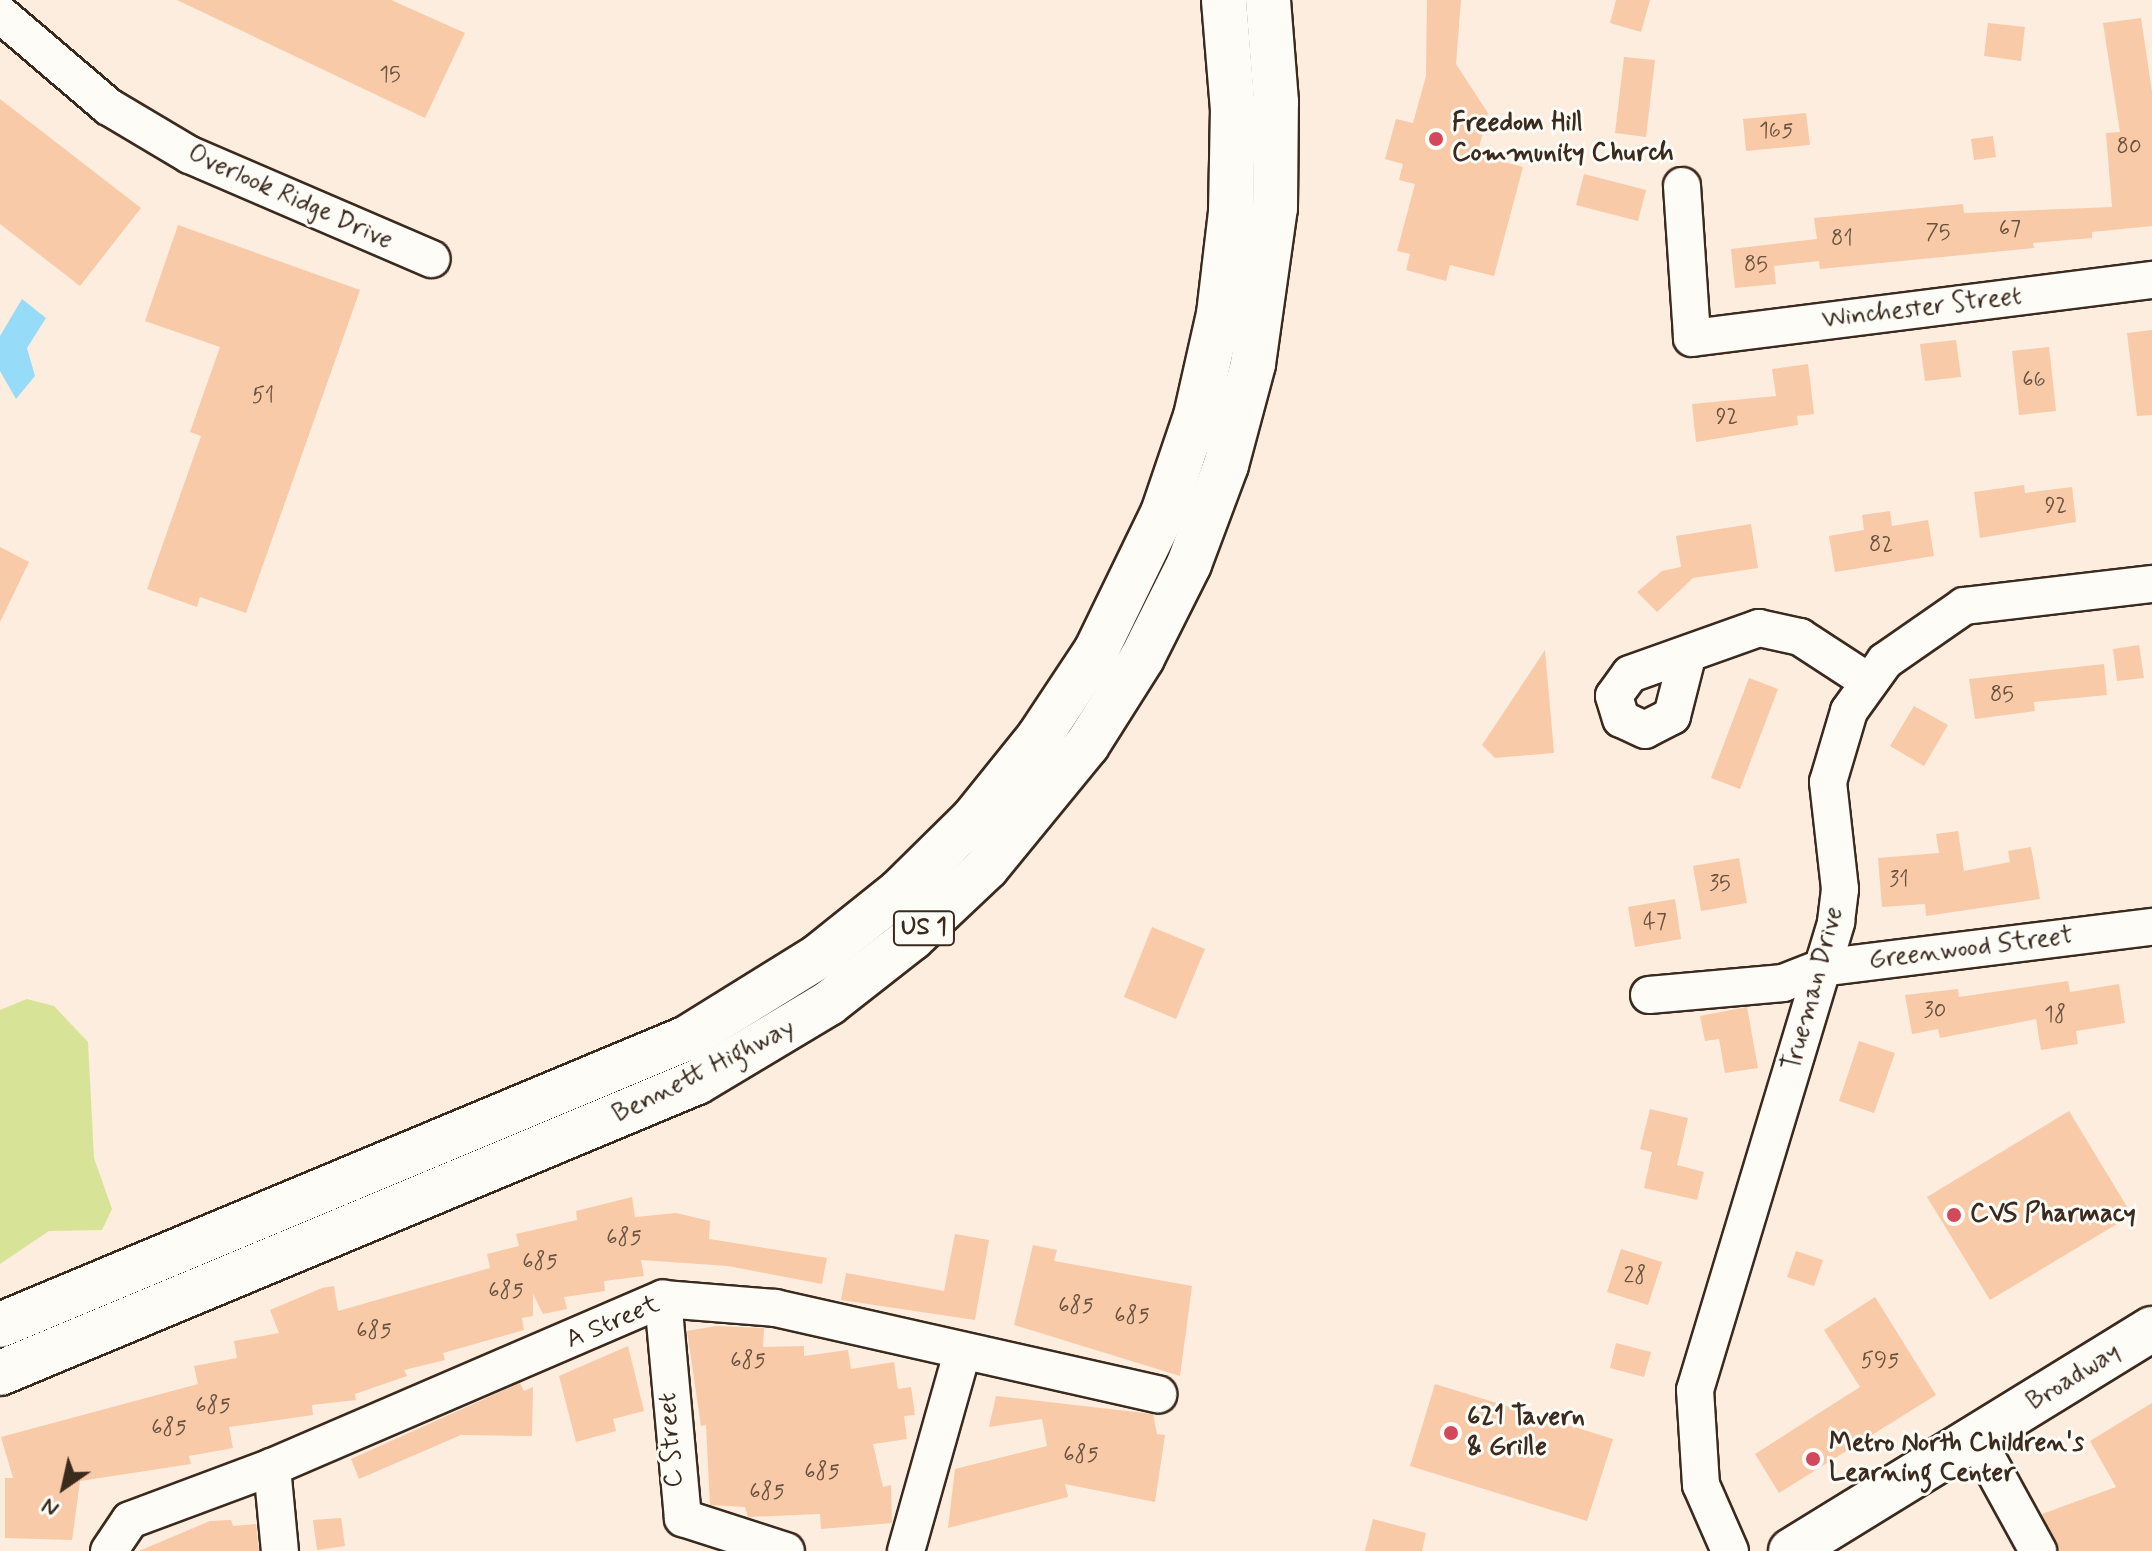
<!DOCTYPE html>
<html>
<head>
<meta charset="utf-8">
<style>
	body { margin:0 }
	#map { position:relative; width:2152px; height:1551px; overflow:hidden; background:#fceddf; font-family:Mynerve,sans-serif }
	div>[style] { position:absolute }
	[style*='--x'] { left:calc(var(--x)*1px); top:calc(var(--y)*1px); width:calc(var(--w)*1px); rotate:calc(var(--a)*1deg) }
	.green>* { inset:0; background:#d7e497 }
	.water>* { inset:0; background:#96dcf8 }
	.building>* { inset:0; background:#f8caa7 }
	.roads { filter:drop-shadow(2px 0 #3b2a1e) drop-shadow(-2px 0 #3b2a1e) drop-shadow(0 2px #3b2a1e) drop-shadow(0 -2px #3b2a1e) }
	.minor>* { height:36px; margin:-18px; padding:0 18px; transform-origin:18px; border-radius:18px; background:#fdfcf7 }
	.major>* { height:44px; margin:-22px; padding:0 22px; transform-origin:22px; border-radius:22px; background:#fdfcf7 }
	.highway>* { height:44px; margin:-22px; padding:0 22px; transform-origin:22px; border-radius:22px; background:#fdfcf7 }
	.dots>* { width:22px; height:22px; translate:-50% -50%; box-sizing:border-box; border:4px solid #fdfcf7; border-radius:50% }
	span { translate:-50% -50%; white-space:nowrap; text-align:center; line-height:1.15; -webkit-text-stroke:6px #fdfcf7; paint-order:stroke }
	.number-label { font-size:22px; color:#6a5240 }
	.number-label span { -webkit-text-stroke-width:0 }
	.shield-label span { padding:2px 6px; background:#fdfcf7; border:2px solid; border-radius:6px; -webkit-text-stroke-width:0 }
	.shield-label { font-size:24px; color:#3b2a1e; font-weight:700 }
	.poi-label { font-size:26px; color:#3b2a1e; font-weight:700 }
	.left { translate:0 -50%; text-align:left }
	.street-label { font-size:26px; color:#3b2a1e }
	.north { position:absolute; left:24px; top:1447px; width:80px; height:80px; -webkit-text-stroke:6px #fdfcf7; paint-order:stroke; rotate:214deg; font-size:22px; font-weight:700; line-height:32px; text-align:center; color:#3b2a1e }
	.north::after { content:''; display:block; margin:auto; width:28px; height:36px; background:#3b2a1e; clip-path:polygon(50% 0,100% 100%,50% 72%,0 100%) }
</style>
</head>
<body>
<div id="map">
	<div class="green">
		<div style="clip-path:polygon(27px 999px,54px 1006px,88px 1042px,94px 1158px,112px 1209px,102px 1230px,49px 1231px,0 1264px,0 1010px)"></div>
	</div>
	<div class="water">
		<div style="clip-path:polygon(22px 299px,46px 318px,27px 348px,35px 376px,16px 399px,0 371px,0 336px)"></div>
	</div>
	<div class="building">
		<div style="clip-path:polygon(177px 0,391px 0,465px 33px,425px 118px)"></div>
		<div style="clip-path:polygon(1427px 0,1461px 0,1456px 64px,1488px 113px,1477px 155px,1523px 167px,1494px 276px,1450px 265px,1446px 281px,1406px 270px,1410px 254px,1397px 251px,1415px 184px,1399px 180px,1403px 164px,1385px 159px,1396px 119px,1413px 123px,1426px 76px)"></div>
		<div style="clip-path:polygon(1616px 0,1650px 0,1641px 32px,1610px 23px)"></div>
		<div style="clip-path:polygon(2141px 18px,2152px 92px,2152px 226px,2092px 232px,2092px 238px,2033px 243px,2034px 248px,1820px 269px,1819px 261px,1774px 266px,1776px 284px,1735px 288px,1731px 249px,1817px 239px,1814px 218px,1963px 204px,1964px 213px,2112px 207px,2106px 133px,2120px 132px,2103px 23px)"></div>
		<div style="clip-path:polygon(1988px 23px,2025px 27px,2021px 61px,1984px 56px)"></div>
		<div style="clip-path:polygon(1624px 57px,1655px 60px,1646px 137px,1615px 133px)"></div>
		<div style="clip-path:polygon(0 99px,141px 208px,80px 286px,0 224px)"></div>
		<div style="clip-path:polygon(1806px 113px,1810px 145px,1746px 151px,1743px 119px)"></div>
		<div style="clip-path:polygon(1993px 136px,1996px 157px,1974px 160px,1971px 139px)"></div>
		<div style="clip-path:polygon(1584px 174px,1646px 190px,1638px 221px,1576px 205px)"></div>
		<div style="clip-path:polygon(178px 225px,360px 290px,246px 613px,200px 597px,197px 607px,147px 589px,201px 436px,190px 432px,220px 347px,145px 321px)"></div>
		<div style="clip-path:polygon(2152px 330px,2152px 415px,2137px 416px,2127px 333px)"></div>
		<div style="clip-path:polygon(1956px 340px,1961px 377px,1925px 381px,1920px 344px)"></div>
		<div style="clip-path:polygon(2049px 347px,2056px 411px,2019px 415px,2012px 351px)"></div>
		<div style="clip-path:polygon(1808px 364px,1814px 414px,1797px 416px,1798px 425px,1696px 442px,1692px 404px,1776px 396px,1772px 369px)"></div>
		<div style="clip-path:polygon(2024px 485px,2025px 493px,2072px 487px,2076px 522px,1980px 538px,1974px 492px)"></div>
		<div style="clip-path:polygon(1890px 511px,1892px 526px,1928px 520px,1934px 556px,1835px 572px,1829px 536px,1864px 530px,1862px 515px)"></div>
		<div style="clip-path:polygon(1751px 524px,1758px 568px,1693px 578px,1657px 612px,1637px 592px,1662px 571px,1681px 567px,1676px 536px)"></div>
		<div style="clip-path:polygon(0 547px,29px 562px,0 622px)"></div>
		<div style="clip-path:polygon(2139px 645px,2144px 678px,2117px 681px,2113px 649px)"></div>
		<div style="clip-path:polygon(1545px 650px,1554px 753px,1495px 758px,1482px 745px)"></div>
		<div style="clip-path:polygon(2104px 664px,2107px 695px,2034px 702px,2035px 711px,1975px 719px,1969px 679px)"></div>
		<div style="clip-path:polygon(1749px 678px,1778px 689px,1740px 789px,1711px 778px)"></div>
		<div style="clip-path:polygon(1914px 706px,1948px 725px,1924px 766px,1890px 746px)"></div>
		<div style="clip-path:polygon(1958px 831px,1964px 871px,2010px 862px,2008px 851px,2031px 847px,2040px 899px,1926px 916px,1925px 904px,1882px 907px,1878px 858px,1939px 853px,1936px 834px)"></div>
		<div style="clip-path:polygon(1739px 858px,1747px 903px,1701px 911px,1693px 866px)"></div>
		<div style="clip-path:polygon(1675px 899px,1681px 939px,1635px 947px,1628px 907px)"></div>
		<div style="clip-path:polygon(1152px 927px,1205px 949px,1176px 1019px,1124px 997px)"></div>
		<div style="clip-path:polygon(2068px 981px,2070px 992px,2119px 984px,2125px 1023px,2076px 1031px,2078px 1044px,2041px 1050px,2036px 1019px,1940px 1038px,1938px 1029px,1912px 1034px,1905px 995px,1958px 989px,1959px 997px)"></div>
		<div style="clip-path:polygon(1747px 1007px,1758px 1068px,1725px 1073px,1719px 1039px,1705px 1041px,1700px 1016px)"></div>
		<div style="clip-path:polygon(1859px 1041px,1895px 1053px,1874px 1113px,1839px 1101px)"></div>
		<div style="clip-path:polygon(1650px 1109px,1688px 1118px,1677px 1165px,1704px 1172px,1697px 1200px,1644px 1188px,1652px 1152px,1640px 1149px)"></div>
		<div style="clip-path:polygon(2069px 1111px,2132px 1215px,1990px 1300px,1927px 1197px)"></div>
		<div style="clip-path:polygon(632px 1197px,635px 1217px,676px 1213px,710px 1221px,709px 1239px,827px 1258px,822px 1284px,728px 1266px,641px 1260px,644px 1276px,604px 1281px,605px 1291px,564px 1297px,567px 1309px,543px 1314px,533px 1294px,533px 1316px,522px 1318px,524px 1330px,443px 1353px,445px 1360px,404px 1370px,407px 1376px,355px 1394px,356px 1400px,312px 1405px,313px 1415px,229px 1427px,233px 1448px,189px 1456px,191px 1464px,80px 1481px,72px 1540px,5px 1538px,5px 1478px,13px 1478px,1px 1437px,198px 1384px,194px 1366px,237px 1358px,234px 1341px,279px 1333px,270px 1310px,322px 1288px,334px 1286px,338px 1311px,490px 1268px,487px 1254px,519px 1246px,516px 1234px,577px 1220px,576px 1211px)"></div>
		<div style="clip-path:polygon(955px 1234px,989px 1240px,975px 1320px,841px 1300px,846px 1273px,944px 1291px)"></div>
		<div style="clip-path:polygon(1033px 1245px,1057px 1250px,1054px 1261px,1192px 1286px,1180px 1376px,1014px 1325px)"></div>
		<div style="clip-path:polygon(1621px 1249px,1662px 1262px,1648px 1305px,1607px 1292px)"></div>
		<div style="clip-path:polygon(1796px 1251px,1823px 1260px,1814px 1286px,1787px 1277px)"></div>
		<div style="clip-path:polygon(1875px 1297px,1936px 1395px,1779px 1493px,1755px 1454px,1860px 1387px,1824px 1330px)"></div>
		<div style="clip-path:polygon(716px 1326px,764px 1328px,763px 1347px,804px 1346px,804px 1356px,848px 1350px,851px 1369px,894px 1362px,898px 1389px,911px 1387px,915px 1415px,904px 1416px,907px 1439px,873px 1444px,883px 1487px,891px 1485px,892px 1523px,821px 1529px,820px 1514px,748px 1517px,745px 1507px,710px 1505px,706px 1425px,701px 1426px,687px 1331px)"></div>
		<div style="clip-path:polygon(1616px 1343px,1651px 1352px,1644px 1377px,1610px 1368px)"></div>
		<div style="clip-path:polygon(628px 1346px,644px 1411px,613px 1419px,616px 1431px,576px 1442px,559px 1376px)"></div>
		<div style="clip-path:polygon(520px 1383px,524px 1391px,533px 1387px,532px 1436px,461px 1435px,359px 1479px,351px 1459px)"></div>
		<div style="clip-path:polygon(1435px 1384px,1613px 1439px,1587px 1521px,1410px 1466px)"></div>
		<div style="clip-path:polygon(996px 1396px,1153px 1414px,1157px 1434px,1165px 1435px,1155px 1502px,1065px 1484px,1068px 1497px,948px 1528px,955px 1469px,1047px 1446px,1042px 1419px,989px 1427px)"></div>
		<div style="clip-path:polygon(2152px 1403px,2152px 1551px,2059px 1551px,2042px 1514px,2116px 1487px,2090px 1441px)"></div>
		<div style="clip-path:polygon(341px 1518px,345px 1546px,317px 1550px,313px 1520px)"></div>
		<div style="clip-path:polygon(1373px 1519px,1426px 1533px,1422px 1551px,1365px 1551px)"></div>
		<div style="clip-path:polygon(231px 1520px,233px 1526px,256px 1524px,259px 1551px,139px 1551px,210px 1521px)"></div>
	</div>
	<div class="roads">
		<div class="minor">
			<div style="--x:0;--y:14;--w:143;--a:40.5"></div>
			<div style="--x:109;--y:107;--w:94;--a:30.7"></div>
			<div style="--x:190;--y:155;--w:263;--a:23.3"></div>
			<div style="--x:1682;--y:186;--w:152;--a:86.2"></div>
			<div style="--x:1692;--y:338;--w:464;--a:-7.2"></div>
			<div style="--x:1687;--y:657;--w:61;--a:104.3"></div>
			<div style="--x:1672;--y:716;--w:30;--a:153"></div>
			<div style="--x:1645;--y:730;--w:26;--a:-155"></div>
			<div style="--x:1621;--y:719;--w:24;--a:-107"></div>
			<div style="--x:1614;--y:696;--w:27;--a:-54"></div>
			<div style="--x:1630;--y:674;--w:137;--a:-19.6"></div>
			<div style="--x:1759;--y:628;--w:42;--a:12.4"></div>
			<div style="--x:1800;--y:637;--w:82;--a:33.1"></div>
			<div style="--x:1649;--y:995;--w:135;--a:-5.1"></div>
			<div style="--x:1783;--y:983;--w:41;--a:-21.5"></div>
			<div style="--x:1821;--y:968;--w:334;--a:-7.1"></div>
			<div style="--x:663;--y:1299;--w:220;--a:84.8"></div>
			<div style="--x:683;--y:1518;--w:108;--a:17.8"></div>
			<div style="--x:1976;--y:1438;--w:129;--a:61.2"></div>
			<div style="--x:272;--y:1467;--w:84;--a:84.6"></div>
			<div style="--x:109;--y:1551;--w:37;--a:-56"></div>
			<div style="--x:130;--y:1520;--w:152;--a:-20.5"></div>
			<div style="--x:272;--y:1467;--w:426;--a:-23.3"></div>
			<div style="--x:663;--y:1299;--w:112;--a:4.6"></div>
			<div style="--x:775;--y:1308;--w:393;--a:12.7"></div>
			<div style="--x:906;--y:1551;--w:206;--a:-74.2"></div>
			<div style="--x:1730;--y:1551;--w:72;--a:-113.7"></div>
			<div style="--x:1701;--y:1485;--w:95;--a:-93.6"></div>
			<div style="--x:1695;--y:1390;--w:489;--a:-73.2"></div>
			<div style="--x:1836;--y:922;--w:33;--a:-83"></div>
			<div style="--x:1840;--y:889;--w:108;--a:-96.4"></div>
			<div style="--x:1828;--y:782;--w:74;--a:-73.5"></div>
			<div style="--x:1849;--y:711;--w:62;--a:-54.2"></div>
			<div style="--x:1885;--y:661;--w:96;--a:-34.8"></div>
			<div style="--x:1964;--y:606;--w:189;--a:-6.7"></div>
		</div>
		<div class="major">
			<div style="--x:1791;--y:1551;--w:424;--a:-31.6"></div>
		</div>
		<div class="highway">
			<div style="--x:0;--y:1325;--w:745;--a:-22.67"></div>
			<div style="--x:687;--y:1038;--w:155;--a:-31.8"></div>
			<div style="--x:819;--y:956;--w:102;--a:-38.7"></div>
			<div style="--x:899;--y:892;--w:104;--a:-44.6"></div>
			<div style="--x:973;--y:819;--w:105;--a:-51.2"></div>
			<div style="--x:1039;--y:737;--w:103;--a:-56.5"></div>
			<div style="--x:1096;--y:651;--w:153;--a:-64.1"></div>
			<div style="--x:1163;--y:513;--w:102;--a:-71.2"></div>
			<div style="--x:1196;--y:416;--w:105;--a:-77.3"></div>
			<div style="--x:1219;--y:314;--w:103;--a:-83.3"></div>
			<div style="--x:1231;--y:212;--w:102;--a:-88.9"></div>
			<div style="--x:1233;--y:110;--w:110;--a:-94.7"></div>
			<div style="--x:0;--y:1373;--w:755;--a:-22.66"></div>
			<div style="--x:697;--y:1082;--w:154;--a:-30.9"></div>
			<div style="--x:829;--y:1003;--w:105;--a:-38.1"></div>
			<div style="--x:912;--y:938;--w:103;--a:-43.4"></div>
			<div style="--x:987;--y:867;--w:158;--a:-50.7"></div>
			<div style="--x:1087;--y:745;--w:103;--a:-57.7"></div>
			<div style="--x:1142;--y:658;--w:105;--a:-63.4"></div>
			<div style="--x:1189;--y:564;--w:106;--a:-69.5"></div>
			<div style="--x:1226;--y:465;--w:105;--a:-75"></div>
			<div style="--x:1253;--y:364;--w:158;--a:-82"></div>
			<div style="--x:1275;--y:208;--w:106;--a:-89.5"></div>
			<div style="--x:1276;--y:102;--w:102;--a:-94.5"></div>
		</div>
	</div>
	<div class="dots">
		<div style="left:1436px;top:139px;background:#d1495b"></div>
		<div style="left:1954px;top:1215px;background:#d1495b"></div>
		<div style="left:1451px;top:1433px;background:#d1495b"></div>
		<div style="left:1813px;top:1459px;background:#d1495b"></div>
	</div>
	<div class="number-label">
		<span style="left:390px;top:76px">15</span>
		<span style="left:1776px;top:132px">165</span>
		<span style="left:2129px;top:148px">80</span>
		<span style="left:2010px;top:230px">67</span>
		<span style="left:1938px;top:234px">75</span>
		<span style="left:1842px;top:240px">81</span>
		<span style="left:1756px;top:266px">85</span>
		<span style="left:2034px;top:381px">66</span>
		<span style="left:263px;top:397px">51</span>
		<span style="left:1727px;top:418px">92</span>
		<span style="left:2056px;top:507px">92</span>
		<span style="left:1881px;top:546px">82</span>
		<span style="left:2002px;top:696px">85</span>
		<span style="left:1899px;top:881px">31</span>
		<span style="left:1720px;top:885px">35</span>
		<span style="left:1655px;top:923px">47</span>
		<span style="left:1935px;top:1012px">30</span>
		<span style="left:2055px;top:1016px">18</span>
		<span style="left:624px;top:1239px">685</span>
		<span style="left:540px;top:1263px">685</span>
		<span style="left:1635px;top:1277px">28</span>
		<span style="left:506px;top:1292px">685</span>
		<span style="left:1076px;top:1307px">685</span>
		<span style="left:1132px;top:1317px">685</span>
		<span style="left:374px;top:1332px">685</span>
		<span style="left:748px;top:1362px">685</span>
		<span style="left:1880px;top:1362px">595</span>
		<span style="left:213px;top:1407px">685</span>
		<span style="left:169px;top:1429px">685</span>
		<span style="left:1081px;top:1456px">685</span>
		<span style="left:822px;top:1473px">685</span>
		<span style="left:767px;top:1493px">685</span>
	</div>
	<div class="shield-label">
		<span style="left:924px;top:928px">US 1</span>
	</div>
	<div class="poi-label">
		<span class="left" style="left:1452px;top:139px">Freedom Hill<br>Community Church</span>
		<span class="left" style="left:1970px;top:1215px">CVS Pharmacy</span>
		<span class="left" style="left:1467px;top:1433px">621 Tavern<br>&amp; Grille</span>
		<span class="left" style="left:1829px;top:1459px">Metro North Children's<br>Learning Center</span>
	</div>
	<div class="street-label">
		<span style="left:290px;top:198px;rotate:24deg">Overlook Ridge Drive</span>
		<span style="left:1922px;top:309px;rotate:-7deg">Winchester Street</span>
		<span style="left:1971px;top:949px;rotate:-7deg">Greenwood Street</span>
		<span style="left:1814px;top:989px;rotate:-75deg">Trueman Drive</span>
		<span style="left:704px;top:1072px;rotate:-27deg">Bennett Highway</span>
		<span style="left:613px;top:1323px;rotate:-23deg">A Street</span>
		<span style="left:2074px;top:1378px;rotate:-32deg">Broadway</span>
		<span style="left:672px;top:1440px;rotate:-94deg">C Street</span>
	</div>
	<div class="north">N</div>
</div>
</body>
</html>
